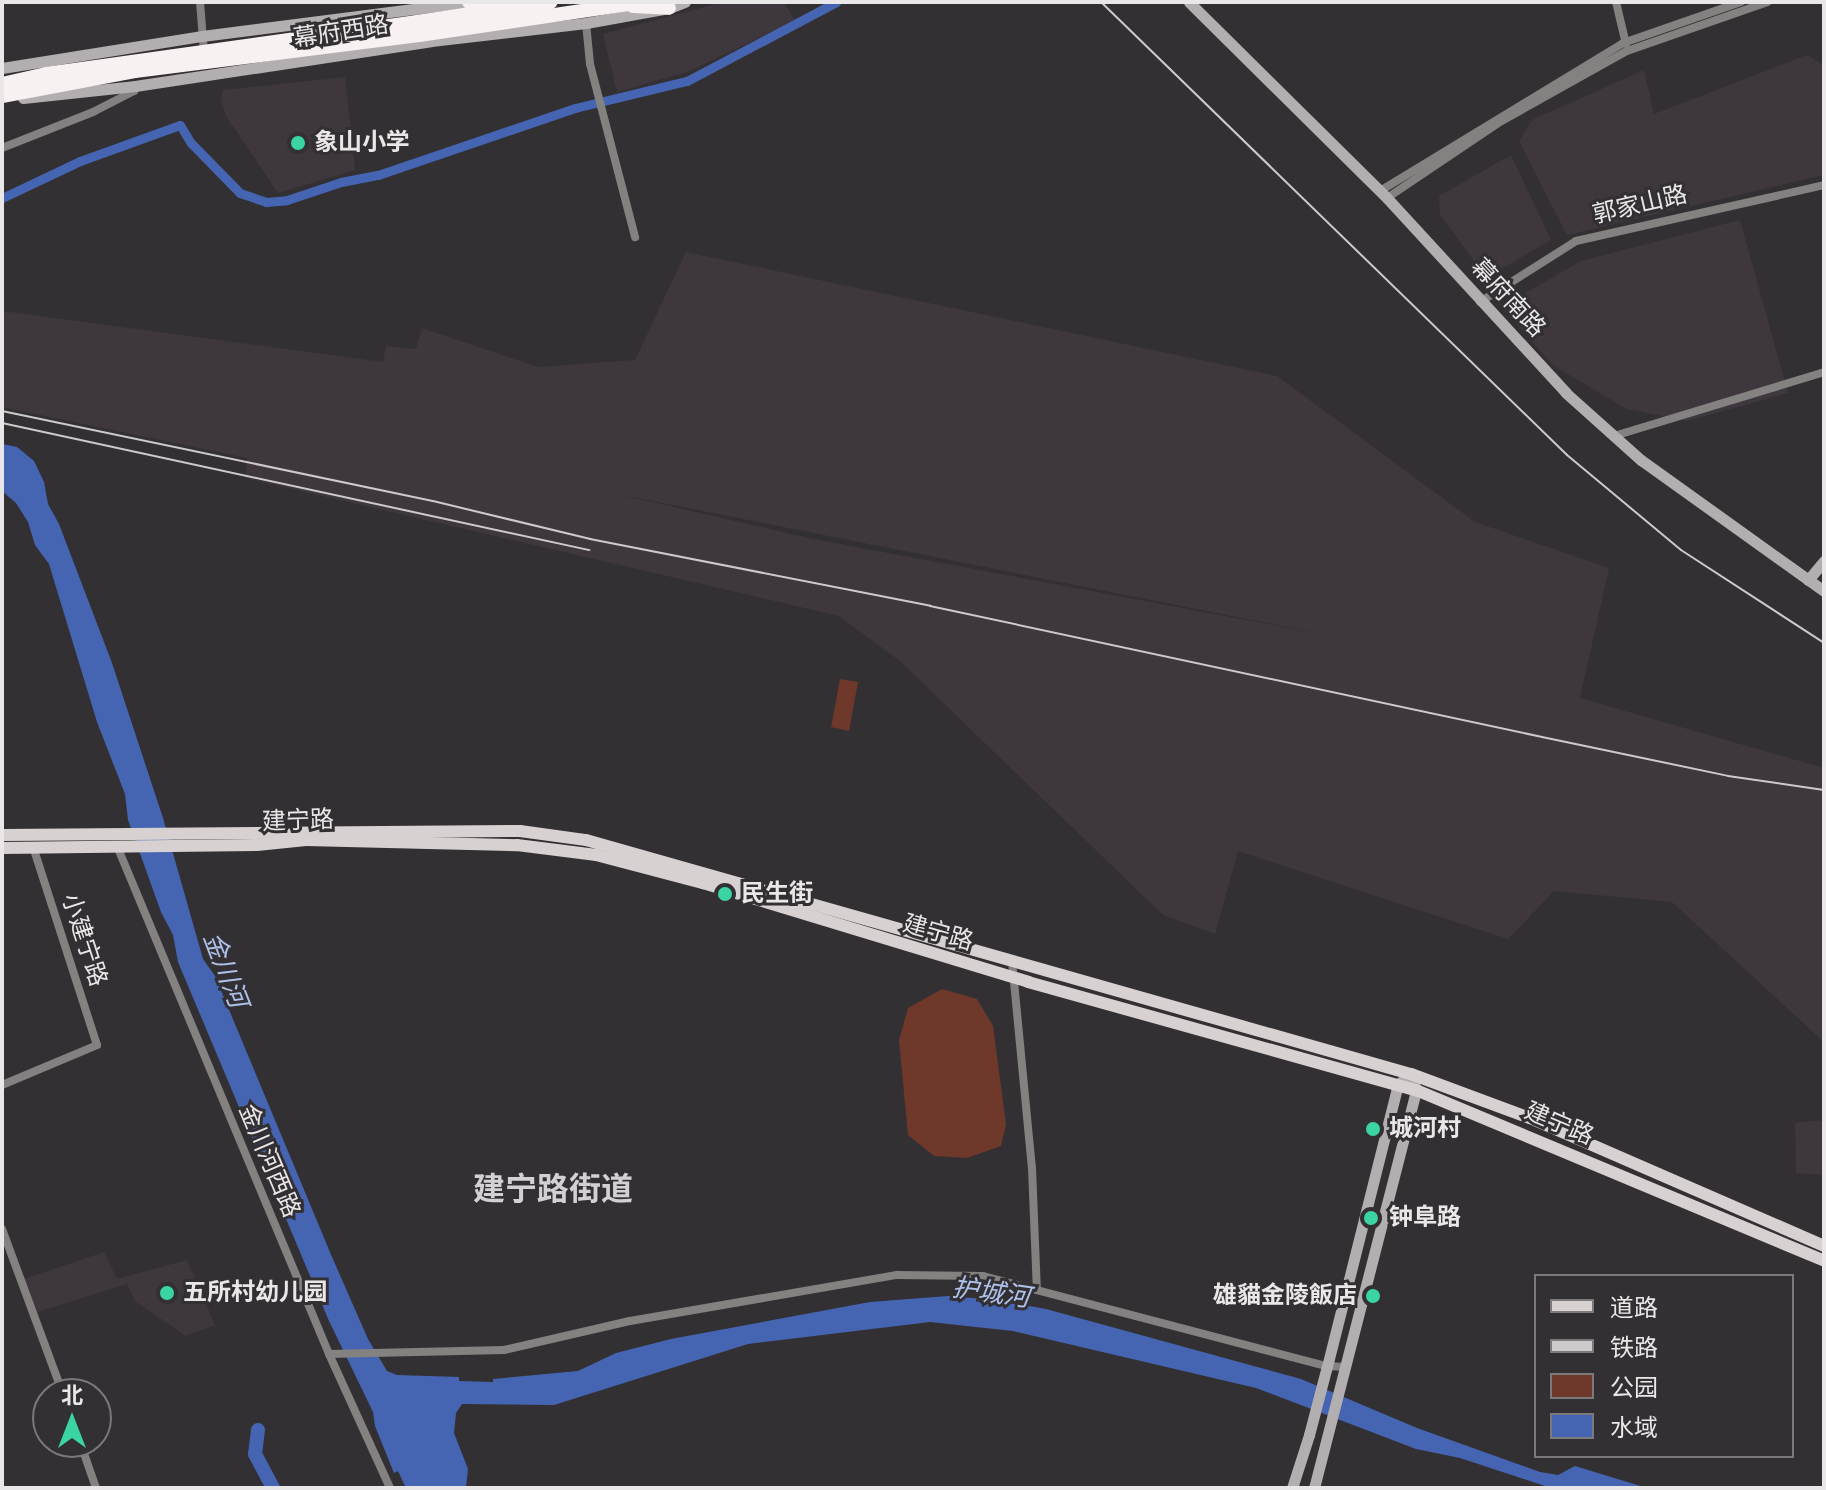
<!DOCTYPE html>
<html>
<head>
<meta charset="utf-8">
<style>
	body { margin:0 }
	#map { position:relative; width:1826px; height:1490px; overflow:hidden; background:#333033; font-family:"Nunito Sans","Noto Sans SC",sans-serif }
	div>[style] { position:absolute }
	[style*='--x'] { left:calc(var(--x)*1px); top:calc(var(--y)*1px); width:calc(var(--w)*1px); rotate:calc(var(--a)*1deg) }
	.built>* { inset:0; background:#3f373e }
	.green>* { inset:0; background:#6e382a }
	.water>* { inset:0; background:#4565b3 }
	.canal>* { height:9px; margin:-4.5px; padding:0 4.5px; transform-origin:4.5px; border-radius:4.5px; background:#4565b3 }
	.river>* { height:14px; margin:-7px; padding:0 7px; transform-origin:7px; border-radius:7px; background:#4565b3 }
	.street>* { height:8px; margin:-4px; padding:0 4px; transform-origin:4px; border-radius:4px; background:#848181 }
	.secondary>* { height:11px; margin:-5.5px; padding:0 5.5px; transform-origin:5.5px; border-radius:5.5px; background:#b3aeaf }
	.primary>* { height:12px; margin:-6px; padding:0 6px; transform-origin:6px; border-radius:6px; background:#d7d1d2 }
	.highway>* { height:14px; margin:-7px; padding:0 7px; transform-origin:7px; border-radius:7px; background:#f8f1f2 }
	.rail>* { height:2px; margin:-1px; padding:0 1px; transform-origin:1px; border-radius:1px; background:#cdcacc }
	.secondary-bridge>* { height:11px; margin:-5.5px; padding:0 5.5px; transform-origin:5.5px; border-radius:5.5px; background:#b3aeaf }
	.highway-bridge>* { height:14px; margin:-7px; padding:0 7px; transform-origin:7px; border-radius:7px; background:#f8f1f2 }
	.dots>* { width:22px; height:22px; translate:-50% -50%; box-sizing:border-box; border:4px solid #333033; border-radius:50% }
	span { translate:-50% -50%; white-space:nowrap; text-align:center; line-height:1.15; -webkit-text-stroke:6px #333033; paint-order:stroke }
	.street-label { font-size:24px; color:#eae7e9 }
	.poi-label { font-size:24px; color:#eae7e9; font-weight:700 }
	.left { translate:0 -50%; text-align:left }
	.right { translate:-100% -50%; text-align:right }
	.water-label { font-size:26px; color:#afc2ec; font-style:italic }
	.district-label { font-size:32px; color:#d4cfd3; font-weight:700 }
	.frame { position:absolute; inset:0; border:4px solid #eae7e9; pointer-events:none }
	.legend { position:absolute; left:1534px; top:1274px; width:260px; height:184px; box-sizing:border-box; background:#333033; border:2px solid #7c797c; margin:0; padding:10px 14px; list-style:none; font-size:24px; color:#eae7e9 }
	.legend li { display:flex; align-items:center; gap:16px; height:40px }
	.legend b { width:40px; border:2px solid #7c797c }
	.north { position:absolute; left:32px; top:1378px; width:80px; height:80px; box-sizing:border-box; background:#333033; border:2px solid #7c797c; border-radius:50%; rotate:0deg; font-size:22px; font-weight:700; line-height:32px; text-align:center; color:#eae7e9 }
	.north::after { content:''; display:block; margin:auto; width:28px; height:36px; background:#3bd4a4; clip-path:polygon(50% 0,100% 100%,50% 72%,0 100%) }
</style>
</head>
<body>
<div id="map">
	<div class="built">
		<div style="clip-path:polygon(723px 2px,784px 2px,795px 21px,687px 72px,617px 92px,603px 34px)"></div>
		<div style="clip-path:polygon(1807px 55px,1824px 65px,1824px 175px,1567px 235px,1519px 141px,1532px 120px,1644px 70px,1654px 114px)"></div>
		<div style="clip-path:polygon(345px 77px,355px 170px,278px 193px,226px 116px,221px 99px,223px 90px)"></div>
		<div style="clip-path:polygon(1511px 155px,1551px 240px,1486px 278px,1440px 214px,1439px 196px)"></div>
		<div style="clip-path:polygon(1740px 220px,1788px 393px,1687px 421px,1627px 409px,1554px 366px,1501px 307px,1581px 261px)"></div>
		<div style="clip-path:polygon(evenodd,686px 252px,1277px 376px,1475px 522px,1609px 568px,1580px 698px,1824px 768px,1824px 1042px,1672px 902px,1554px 891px,1508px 939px,1238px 851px,1215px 934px,1163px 915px,900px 661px,839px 616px,245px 478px,247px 458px,2px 407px,2px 311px,383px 362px,386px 346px,416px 349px,422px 328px,538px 367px,635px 360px,686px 252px,613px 493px,1337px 637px,813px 539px,613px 493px)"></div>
		<div style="clip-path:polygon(1824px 1120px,1824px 1175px,1796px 1173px,1795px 1123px)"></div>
		<div style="clip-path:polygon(104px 1252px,117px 1279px,187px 1260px,215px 1325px,186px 1336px,136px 1302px,127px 1284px,34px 1313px,21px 1280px)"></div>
	</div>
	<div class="green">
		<div style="clip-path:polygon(840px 679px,858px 682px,849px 731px,831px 727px)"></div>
		<div style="clip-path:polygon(942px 989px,977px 999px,993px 1026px,1006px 1124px,1001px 1146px,967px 1158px,934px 1156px,908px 1135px,899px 1040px,908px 1008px)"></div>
	</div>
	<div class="water">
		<div style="clip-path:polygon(2px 444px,17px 447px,34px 461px,44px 482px,48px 504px,59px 524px,112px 663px,163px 818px,203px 959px,215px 976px,332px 1257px,368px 1339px,387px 1371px,397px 1375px,459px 1377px,459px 1381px,493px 1382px,493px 1379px,578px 1371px,616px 1353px,671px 1339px,870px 1302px,948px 1296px,997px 1300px,1046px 1309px,1301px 1379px,1417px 1428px,1540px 1472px,1558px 1475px,1575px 1466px,1647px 1488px,1551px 1488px,1460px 1458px,1416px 1449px,1256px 1388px,1013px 1331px,930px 1322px,748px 1344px,554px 1405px,462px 1404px,456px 1413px,454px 1433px,468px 1469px,466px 1488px,406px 1488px,398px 1471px,394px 1473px,375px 1426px,373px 1412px,329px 1321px,178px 962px,173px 935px,161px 912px,128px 820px,125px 794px,97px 722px,49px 564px,35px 545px,28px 522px,16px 503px,2px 491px)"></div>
	</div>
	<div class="canal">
		<div style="--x:2;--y:198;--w:86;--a:-25.4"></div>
		<div style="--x:80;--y:161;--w:106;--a:-19.8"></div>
		<div style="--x:180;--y:125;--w:21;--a:59"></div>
		<div style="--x:191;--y:143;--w:70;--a:45.6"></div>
		<div style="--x:240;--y:193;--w:28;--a:19"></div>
		<div style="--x:266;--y:202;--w:21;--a:-5"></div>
		<div style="--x:287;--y:200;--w:57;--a:-18.4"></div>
		<div style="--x:341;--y:182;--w:38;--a:-11"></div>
		<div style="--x:378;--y:175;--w:208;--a:-18.8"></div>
		<div style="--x:575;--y:108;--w:115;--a:-13.6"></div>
		<div style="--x:687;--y:81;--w:169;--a:-27.9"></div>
	</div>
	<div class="river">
		<div style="--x:258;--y:1430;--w:24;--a:97"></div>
		<div style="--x:255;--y:1454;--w:38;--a:62"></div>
	</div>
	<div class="street">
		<div style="--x:200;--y:2;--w:51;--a:85.5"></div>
		<div style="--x:1616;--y:2;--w:43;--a:76.6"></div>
		<div style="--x:586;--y:23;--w:41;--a:84.4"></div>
		<div style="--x:590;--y:64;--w:179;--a:75.4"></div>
		<div style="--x:2;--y:148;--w:98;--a:-21.6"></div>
		<div style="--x:93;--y:112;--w:46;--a:-27.1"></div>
		<div style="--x:134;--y:91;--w:5;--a:-79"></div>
		<div style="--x:1380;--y:191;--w:285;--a:-31.3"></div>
		<div style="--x:1623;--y:43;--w:125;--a:-19.2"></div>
		<div style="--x:1387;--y:198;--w:134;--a:-34"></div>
		<div style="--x:1498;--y:123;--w:148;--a:-29.2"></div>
		<div style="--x:1627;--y:51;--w:149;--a:-19.2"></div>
		<div style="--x:1480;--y:302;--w:114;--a:-32.4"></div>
		<div style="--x:1576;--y:241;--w:254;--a:-12.7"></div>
		<div style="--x:1614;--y:436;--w:220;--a:-16.9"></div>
		<div style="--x:117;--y:846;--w:550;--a:67.35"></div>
		<div style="--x:329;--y:1354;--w:147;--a:65.5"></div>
		<div style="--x:1012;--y:961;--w:208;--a:84.5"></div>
		<div style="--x:1032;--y:1168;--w:122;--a:87.7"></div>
		<div style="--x:2;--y:1085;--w:103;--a:-22.8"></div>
		<div style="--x:97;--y:1045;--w:208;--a:-107.9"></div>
		<div style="--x:2;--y:1229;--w:176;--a:69.7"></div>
		<div style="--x:329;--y:1354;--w:175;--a:-1.3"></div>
		<div style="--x:504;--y:1350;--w:129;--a:-13"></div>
		<div style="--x:630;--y:1321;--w:271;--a:-9.8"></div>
		<div style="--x:897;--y:1275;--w:86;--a:0.7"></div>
		<div style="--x:983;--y:1276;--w:356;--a:14.7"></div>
		<div style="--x:1327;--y:1366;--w:19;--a:3"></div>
		<div style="--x:80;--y:1442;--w:49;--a:70.8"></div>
	</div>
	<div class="secondary">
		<div style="--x:1189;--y:2;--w:279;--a:44.7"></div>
		<div style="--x:1387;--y:198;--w:265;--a:47.4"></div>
		<div style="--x:1566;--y:393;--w:101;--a:41.8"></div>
		<div style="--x:1641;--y:460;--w:225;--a:35.6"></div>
		<div style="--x:2;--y:68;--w:203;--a:-9.1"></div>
		<div style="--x:202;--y:36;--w:266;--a:-7.3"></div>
		<div style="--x:23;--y:98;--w:113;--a:-6.1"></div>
		<div style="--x:135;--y:86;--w:299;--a:-8.6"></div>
		<div style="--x:431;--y:41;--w:156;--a:-6.6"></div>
		<div style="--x:586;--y:23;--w:84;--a:-10.2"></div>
		<div style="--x:669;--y:8;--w:17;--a:-21"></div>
		<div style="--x:1808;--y:580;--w:25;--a:-50"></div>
		<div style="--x:1292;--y:1488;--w:56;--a:-72.2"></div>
		<div style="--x:1314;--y:1488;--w:411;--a:-75.6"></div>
		<div style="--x:1416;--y:1090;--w:17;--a:-107"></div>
		<div style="--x:1411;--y:1074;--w:16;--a:142"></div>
		<div style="--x:1398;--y:1084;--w:291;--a:104.1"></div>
	</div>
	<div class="primary">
		<div style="--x:2;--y:835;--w:518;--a:-0.44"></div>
		<div style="--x:520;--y:831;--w:67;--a:7.8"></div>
		<div style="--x:586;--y:840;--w:858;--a:15.84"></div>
		<div style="--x:1411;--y:1074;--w:127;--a:20.3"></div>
		<div style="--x:1530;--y:1118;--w:321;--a:23.5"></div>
		<div style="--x:2;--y:848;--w:255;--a:-0.7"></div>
		<div style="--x:257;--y:845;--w:49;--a:-5.8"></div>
		<div style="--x:306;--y:840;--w:211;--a:1.4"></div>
		<div style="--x:517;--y:845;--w:80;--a:7.2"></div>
		<div style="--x:596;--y:855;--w:111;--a:14.7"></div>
		<div style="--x:703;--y:883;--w:340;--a:16.9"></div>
		<div style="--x:1028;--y:982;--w:403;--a:15.6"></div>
		<div style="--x:1416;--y:1090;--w:442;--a:22.7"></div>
	</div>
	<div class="highway">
		<div style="--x:469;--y:2;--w:28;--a:6"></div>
		<div style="--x:633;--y:6;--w:36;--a:3"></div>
		<div style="--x:417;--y:22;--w:135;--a:-8.5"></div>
		<div style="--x:419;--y:35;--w:225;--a:-8.4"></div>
	</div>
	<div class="rail">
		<div style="--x:1101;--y:2;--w:650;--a:44.19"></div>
		<div style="--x:1567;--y:455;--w:148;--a:39.8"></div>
		<div style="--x:1681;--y:550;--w:171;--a:33"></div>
		<div style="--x:2;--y:411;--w:440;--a:11.8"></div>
		<div style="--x:433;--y:501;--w:162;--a:13.6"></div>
		<div style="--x:590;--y:539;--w:347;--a:11.1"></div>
		<div style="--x:930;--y:606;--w:626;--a:12.08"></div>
		<div style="--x:1542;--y:737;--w:190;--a:11.8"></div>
		<div style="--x:1728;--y:776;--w:97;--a:8.3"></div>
		<div style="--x:2;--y:423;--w:601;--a:12.21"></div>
	</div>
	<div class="secondary-bridge">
		<div style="--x:1309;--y:1435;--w:71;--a:-75.4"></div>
	</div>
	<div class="highway-bridge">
		<div style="--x:2;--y:84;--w:45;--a:-12.8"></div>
		<div style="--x:46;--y:74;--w:375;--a:-8"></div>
		<div style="--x:2;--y:96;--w:135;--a:-10.6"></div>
		<div style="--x:135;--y:71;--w:286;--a:-7.2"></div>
	</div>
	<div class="dots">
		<div style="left:298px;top:143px;background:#3bd4a4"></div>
		<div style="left:725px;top:894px;background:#3bd4a4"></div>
		<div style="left:1373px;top:1129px;background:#3bd4a4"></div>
		<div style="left:1371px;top:1218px;background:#3bd4a4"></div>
		<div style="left:167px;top:1293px;background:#3bd4a4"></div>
		<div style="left:1373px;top:1296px;background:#3bd4a4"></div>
	</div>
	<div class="street-label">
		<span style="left:341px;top:32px;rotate:-9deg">幕府西路</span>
		<span style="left:1640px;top:205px;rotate:-13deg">郭家山路</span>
		<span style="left:1508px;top:298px;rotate:47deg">幕府南路</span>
		<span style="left:298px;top:821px;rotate:-2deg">建宁路</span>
		<span style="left:938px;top:933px;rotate:16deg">建宁路</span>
		<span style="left:84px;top:940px;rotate:72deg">小建宁路</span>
		<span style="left:1559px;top:1124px;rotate:23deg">建宁路</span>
		<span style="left:269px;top:1161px;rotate:67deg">金川河西路</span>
	</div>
	<div class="poi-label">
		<span class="left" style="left:314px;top:143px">象山小学</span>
		<span class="left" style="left:741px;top:894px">民生街</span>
		<span class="left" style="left:1389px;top:1129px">城河村</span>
		<span class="left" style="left:1389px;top:1218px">钟阜路</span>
		<span class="left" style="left:183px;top:1293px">五所村幼儿园</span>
		<span class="right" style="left:1357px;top:1296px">雄貓金陵飯店</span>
	</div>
	<div class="water-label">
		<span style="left:225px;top:970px;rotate:69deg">金川河</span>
		<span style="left:991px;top:1293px;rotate:8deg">护城河</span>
	</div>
	<div class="district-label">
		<span style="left:553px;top:1190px">建宁路街道</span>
	</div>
	<div class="frame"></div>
	<ul class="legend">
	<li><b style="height:10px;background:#d7d1d2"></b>道路</li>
	<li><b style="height:10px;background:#cdcacc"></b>铁路</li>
	<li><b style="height:22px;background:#6e382a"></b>公园</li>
	<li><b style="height:22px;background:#4565b3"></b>水域</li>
	</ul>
	<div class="north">北</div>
</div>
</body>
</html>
